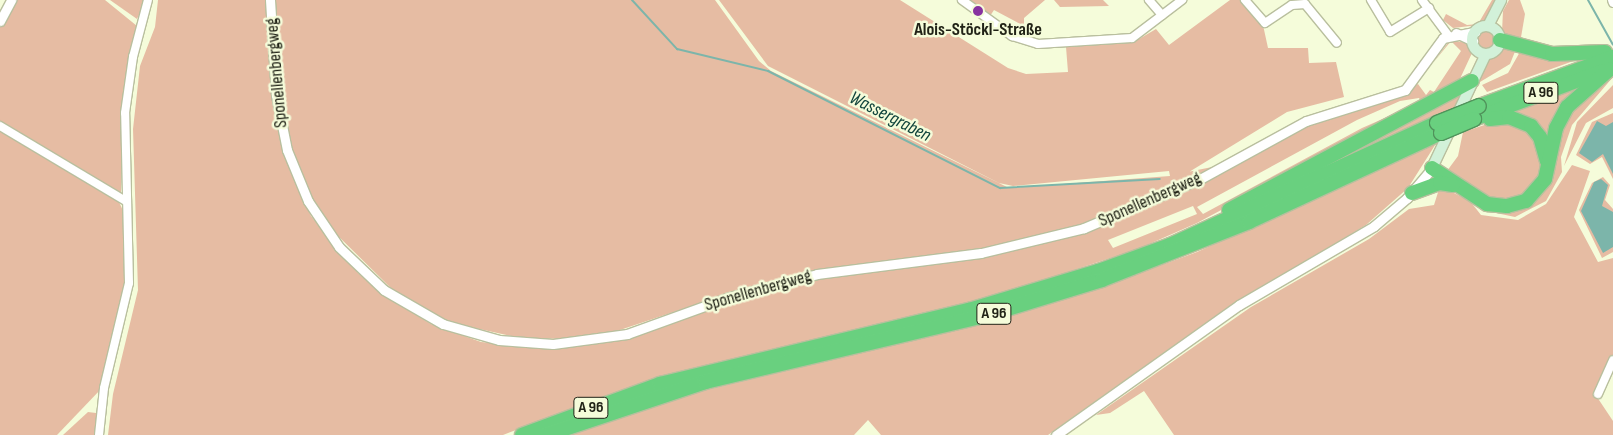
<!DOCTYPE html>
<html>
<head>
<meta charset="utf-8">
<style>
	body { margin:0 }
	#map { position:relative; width:1613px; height:435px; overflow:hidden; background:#f5fcda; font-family:"Sofia Sans Condensed",sans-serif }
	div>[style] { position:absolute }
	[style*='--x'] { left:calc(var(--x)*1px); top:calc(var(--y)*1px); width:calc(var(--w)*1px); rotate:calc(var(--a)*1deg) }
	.green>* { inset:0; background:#e6bca3 }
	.round { border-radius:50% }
	.water>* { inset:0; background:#7cb5aa }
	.stream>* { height:2px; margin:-1px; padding:0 1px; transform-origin:1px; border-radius:1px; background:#7cb5aa }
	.roads { filter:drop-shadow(1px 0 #b9bf9e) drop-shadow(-1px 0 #b9bf9e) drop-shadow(0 1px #b9bf9e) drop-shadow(0 -1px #b9bf9e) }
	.minor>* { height:8px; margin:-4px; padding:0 4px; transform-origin:4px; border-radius:4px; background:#fff }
	.tertiary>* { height:9px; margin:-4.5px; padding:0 4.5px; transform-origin:4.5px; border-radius:4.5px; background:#fff }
	.secondary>* { height:10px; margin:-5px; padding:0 5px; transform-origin:5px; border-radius:5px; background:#d2f1d9 }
	.secondary>.ring { margin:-5px; padding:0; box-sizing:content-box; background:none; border:10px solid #d2f1d9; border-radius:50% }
	.motorway>* { height:14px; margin:-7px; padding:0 7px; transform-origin:7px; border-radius:7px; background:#69d07f }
	.bridges { filter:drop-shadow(1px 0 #50935b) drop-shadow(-1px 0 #50935b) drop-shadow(0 1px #50935b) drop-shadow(0 -1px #50935b) }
	.motorway-bridge>* { height:14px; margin:-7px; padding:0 7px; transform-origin:7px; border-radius:7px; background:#69d07f }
	.dots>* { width:14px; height:14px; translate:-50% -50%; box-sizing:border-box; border:2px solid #f5fcda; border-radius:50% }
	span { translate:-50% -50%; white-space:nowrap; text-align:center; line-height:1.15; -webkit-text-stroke:5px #f5fcda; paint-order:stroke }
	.shield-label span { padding:1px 4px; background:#f5fcda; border:1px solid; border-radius:4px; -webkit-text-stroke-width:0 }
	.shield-label { font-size:16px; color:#212317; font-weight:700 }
	.poi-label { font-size:18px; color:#212317; font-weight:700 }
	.street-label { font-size:18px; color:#212317 }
	.water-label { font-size:19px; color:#11443c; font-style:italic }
</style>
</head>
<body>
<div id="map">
	<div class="green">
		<div style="clip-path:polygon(14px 0,105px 0,137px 26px,122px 107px,121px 193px,0 123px,0 26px)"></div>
		<div style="clip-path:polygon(110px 0,146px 0,137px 19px)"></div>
		<div style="clip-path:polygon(evenodd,158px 0,266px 0,274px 107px,283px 150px,311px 216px,358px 273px,386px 297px,431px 324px,481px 342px,556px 349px,637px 335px,755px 294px,824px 278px,996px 255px,1075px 236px,1304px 124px,1418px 84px,1426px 95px,1430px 90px,1434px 92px,1461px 51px,1451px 41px,1433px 63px,1450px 40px,1467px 43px,1472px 53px,1458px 83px,1197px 223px,1138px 249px,982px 300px,633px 386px,503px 435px,108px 435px,113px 394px,138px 290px,133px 129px,140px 66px,155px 27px,158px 0,1419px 98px,1421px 102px,1362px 128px,1203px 214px,1197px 207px,1357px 120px,1400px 101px,1419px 98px,158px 0,1193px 206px,1197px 214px,1113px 248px,1108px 240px,1193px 206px)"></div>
		<div style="clip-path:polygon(273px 0,715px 0,759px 61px,771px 71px,1009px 188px,1170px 176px,1169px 171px,1013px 186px,999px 183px,768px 66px,719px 0,900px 0,1008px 68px,1026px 74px,1068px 72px,1066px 47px,1134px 42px,1156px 29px,1169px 45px,1230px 0,1241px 0,1263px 25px,1268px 48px,1308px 48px,1309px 63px,1336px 62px,1344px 97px,1287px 112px,1189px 172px,1173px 175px,1217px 166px,1083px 225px,981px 249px,820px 270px,742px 289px,614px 332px,569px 339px,520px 338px,452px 323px,399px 296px,328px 226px,306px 186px,287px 135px)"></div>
		<div style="clip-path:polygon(969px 0,1045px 0,1024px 18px,1024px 26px,994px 10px,990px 16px)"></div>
		<div style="clip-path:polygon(1054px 0,1103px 0,1109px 6px,1060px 7px)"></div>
		<div style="clip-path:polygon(1492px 0,1496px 0,1486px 21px,1479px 25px,1453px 28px,1443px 20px,1446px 14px,1467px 25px,1478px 24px)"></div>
		<div style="clip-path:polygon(1509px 0,1520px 0,1525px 14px,1520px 43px,1502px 32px,1503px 11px)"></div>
		<div class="round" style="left:1476px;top:30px;width:20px;height:20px"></div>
		<div style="clip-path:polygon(1503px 44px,1516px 49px,1510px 64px,1480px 82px,1469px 99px,1489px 57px)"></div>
		<div style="clip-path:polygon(1521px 50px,1579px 59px,1487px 92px,1482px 85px,1508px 73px)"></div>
		<div style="clip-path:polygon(1613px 77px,1572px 125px,1561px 157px,1562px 172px,1546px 201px,1515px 217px,1482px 210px,1529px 203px,1563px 119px,1601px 83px)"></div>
		<div style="clip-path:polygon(1613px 85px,1613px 108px,1586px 123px,1564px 166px,1577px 122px)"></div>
		<div style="clip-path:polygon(1577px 89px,1568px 97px,1548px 150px,1510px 113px)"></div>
		<div style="clip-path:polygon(1460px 94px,1455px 108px,1292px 185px,1289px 181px)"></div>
		<div style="clip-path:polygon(1613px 113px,1613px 179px,1602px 157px,1590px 164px,1576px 155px,1592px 122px)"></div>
		<div style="clip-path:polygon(1503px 119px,1533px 132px,1543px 162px,1536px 182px,1524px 194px,1506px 200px,1490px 198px,1447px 171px,1458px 156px,1463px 132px)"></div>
		<div style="clip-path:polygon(0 129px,119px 202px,125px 215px,125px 289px,101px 389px,57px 435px,0 435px)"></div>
		<div style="clip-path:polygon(1437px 142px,1408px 188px,1366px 225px,1213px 318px,1048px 435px,881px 435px,868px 420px,854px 435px,565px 435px,677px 397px,978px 325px,1091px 291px,1197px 252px)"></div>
		<div style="clip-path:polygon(1572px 165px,1590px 171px,1574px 217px,1598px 262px,1613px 258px,1613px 355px,1595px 394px,1613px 421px,1613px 435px,1174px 435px,1144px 391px,1110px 413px,1096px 415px,1251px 307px,1369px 239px,1409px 209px,1434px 205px,1440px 186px,1470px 201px,1481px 215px,1518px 220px,1546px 204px)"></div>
		<div style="clip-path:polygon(1603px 177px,1610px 185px,1605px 200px,1613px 209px,1613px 252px,1602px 258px,1579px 210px,1592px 183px)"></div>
		<div style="clip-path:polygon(88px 412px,96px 413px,96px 435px,63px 435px)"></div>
	</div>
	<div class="water">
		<div style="clip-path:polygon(1597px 121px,1606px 126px,1613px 122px,1613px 174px,1603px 154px,1592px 162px,1579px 153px)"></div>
		<div style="clip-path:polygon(1601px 179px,1608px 185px,1602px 206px,1613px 212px,1613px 247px,1603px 253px,1581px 211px,1594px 182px)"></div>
	</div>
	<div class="stream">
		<div style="--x:632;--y:0;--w:67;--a:47.4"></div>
		<div style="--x:677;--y:49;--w:94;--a:13.6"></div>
		<div style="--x:768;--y:71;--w:260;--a:26.8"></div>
		<div style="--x:1000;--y:188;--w:160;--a:-3.2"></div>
		<div style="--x:1588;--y:0;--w:51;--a:60.9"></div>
	</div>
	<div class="roads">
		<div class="minor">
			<div style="--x:962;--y:0;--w:62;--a:35.8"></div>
			<div style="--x:1012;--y:36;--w:27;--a:17"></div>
			<div style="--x:1038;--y:44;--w:94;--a:-3.7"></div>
			<div style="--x:1132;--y:38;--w:63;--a:-37.2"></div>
			<div style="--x:1149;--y:0;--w:20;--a:49"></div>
			<div style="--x:1245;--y:0;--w:30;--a:49"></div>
			<div style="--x:1265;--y:23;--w:32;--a:-34"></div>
			<div style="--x:1292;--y:5;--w:13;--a:-4"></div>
			<div style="--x:1305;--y:4;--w:50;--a:50.6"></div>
			<div style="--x:1371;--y:0;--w:37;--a:59"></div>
			<div style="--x:1390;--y:32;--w:46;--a:-31.6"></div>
			<div style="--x:1422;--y:0;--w:44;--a:53.4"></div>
			<div style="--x:1612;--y:0;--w:3;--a:72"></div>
			<div style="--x:0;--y:126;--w:147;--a:30.8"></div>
			<div style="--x:1598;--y:394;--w:37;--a:-66"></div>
			<div style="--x:99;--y:435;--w:47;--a:-83.9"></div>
			<div style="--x:104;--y:388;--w:108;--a:-76.6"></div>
			<div style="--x:129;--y:283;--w:170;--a:-91.3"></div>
			<div style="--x:125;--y:113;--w:57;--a:-81.9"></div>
			<div style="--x:133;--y:57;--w:59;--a:-75.3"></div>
		</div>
		<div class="tertiary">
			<div style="--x:270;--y:0;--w:95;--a:86.4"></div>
			<div style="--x:276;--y:95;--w:56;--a:78.7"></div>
			<div style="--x:287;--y:150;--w:55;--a:67.6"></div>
			<div style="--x:308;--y:201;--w:55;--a:56"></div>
			<div style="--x:339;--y:247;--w:62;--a:43.7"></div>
			<div style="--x:384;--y:290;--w:68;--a:30"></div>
			<div style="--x:443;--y:324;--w:58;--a:15.9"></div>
			<div style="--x:499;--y:340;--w:54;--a:4.2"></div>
			<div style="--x:553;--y:344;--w:75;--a:-7.7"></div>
			<div style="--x:627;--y:334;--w:109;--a:-19.9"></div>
			<div style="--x:729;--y:297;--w:91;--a:-14.6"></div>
			<div style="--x:817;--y:274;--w:165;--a:-7.3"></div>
			<div style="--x:981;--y:253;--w:106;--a:-13.6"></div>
			<div style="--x:1084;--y:228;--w:126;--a:-22.9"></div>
			<div style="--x:1200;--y:179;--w:121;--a:-28.7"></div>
			<div style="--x:1306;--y:121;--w:104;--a:-17.4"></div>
			<div style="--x:1405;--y:90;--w:64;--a:-53.8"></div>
			<div style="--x:1443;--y:38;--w:33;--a:-11"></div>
			<div style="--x:0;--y:21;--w:24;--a:-62"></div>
			<div style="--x:1456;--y:33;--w:19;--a:25"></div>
			<div style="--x:1056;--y:435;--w:224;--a:-35.4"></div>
			<div style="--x:1239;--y:305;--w:156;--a:-30.3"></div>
			<div style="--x:1374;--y:226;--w:43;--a:-40.3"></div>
			<div style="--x:1407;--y:198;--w:39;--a:-50"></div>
		</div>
		<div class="secondary">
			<div style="--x:1488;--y:26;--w:29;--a:-63"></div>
			<div class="ring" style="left:1472px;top:26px;width:18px;height:18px"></div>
			<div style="--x:1432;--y:168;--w:126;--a:-64.7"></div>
		</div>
		<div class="motorway">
			<div style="--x:1500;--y:40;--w:54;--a:15.1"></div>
			<div style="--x:1552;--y:54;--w:53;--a:-2.2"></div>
			<div style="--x:1479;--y:106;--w:143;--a:-20.1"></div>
			<div style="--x:1474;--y:119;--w:138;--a:-20.4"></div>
			<div style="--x:1490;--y:119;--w:19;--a:-6"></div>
			<div style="--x:1509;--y:117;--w:24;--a:22"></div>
			<div style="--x:1531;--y:126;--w:14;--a:51"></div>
			<div style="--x:1540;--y:137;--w:25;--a:74"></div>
			<div style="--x:1432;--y:168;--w:66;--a:33.2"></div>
			<div style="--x:1487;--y:204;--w:20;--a:6"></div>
			<div style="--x:1507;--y:206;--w:20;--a:-15"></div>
			<div style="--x:1526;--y:201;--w:29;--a:-49"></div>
			<div style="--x:1545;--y:179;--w:52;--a:-77.8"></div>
			<div style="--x:1556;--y:128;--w:24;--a:-62"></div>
			<div style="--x:1567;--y:107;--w:57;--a:-41.5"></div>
			<div style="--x:1412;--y:193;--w:30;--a:-20"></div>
			<div style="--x:1440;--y:183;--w:13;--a:9"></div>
			<div style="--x:1229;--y:210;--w:275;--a:-28"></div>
			<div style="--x:522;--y:435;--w:147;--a:-20.3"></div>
			<div style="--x:660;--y:384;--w:318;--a:-13.5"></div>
			<div style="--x:969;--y:310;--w:135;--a:-16.8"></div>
			<div style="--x:1098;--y:271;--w:77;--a:-19.9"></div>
			<div style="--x:1170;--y:245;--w:294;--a:-24.6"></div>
			<div style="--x:547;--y:435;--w:167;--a:-18.5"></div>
			<div style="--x:705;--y:382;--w:291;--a:-13.3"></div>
			<div style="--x:988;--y:315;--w:119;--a:-17.1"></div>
			<div style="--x:1102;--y:280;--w:158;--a:-21.5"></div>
			<div style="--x:1249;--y:222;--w:212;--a:-24.9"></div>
		</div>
	</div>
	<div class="bridges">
		<div class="motorway-bridge">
			<div style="--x:1437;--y:123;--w:45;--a:-22"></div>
			<div style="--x:1441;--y:133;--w:36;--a:-23"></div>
		</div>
	</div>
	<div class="dots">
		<div style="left:978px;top:11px;background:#8732a0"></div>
	</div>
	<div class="shield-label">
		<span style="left:1541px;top:93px">A 96</span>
		<span style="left:994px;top:314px">A 96</span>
		<span style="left:591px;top:408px">A 96</span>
	</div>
	<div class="poi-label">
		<span style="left:978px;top:30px">Alois-Stöckl-Straße</span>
	</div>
	<div class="street-label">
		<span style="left:277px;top:73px;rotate:-95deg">Sponellenbergweg</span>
		<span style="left:1150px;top:200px;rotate:-24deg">Sponellenbergweg</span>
		<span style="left:758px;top:291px;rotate:-16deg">Sponellenbergweg</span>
	</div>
	<div class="water-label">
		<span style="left:890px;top:117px;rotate:27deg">Wassergraben</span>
	</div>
</div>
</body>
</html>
